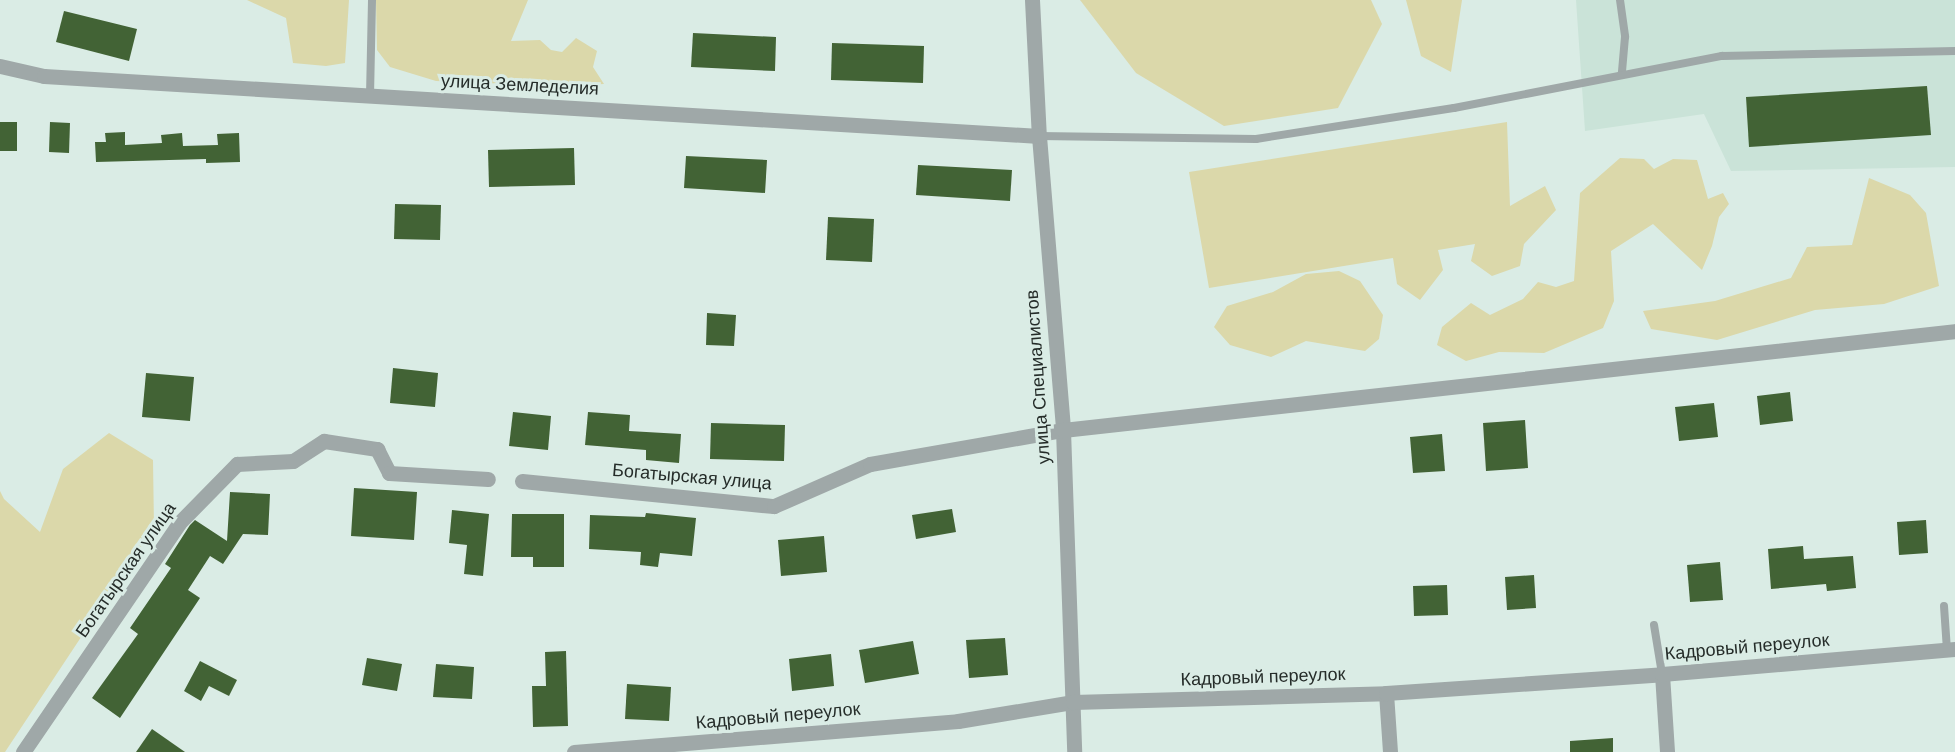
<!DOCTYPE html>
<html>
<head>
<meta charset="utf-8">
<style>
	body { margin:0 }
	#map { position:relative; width:1955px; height:752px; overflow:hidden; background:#daece5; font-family:"DM Sans",sans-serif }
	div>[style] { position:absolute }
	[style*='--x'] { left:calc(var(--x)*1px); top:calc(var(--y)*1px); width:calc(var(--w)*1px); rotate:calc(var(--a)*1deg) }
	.built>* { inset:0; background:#cae3d8 }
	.green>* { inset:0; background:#dbd8aa }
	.building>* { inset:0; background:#426335 }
	.service>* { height:8px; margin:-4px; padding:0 4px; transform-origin:4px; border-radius:4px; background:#9fa8a8 }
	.minor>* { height:15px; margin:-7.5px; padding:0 7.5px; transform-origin:7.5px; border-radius:7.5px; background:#9fa8a8 }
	span { translate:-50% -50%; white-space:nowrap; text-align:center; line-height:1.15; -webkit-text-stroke:6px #daece5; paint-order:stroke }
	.street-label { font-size:18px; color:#252c29 }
</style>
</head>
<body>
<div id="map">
	<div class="built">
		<div style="clip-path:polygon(1576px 0,1955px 0,1955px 167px,1731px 171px,1704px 114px,1585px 131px)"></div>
	</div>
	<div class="green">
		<div style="clip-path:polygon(247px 0,349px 0,345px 63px,326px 66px,293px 63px,286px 18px)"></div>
		<div style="clip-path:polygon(376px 0,528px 0,511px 41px,540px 40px,551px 50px,562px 52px,576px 38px,597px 51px,593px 67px,604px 84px,561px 86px,436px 81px,390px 67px,377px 50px)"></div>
		<div style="clip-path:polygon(1080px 0,1371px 0,1382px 24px,1338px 108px,1224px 126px,1136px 73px)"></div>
		<div style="clip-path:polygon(1406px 0,1462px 0,1451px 72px,1421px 56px)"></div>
		<div style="clip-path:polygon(1507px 122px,1510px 206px,1545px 186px,1556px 210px,1524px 244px,1520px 266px,1492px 276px,1471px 261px,1475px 244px,1438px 250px,1443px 270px,1420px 300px,1397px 284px,1393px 258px,1209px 288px,1189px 172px)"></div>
		<div style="clip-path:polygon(1620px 158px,1644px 159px,1654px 169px,1673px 159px,1697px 160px,1708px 199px,1723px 193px,1729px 204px,1719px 217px,1712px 246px,1702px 270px,1653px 224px,1611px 251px,1614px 301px,1603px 328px,1544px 353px,1499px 352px,1466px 361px,1437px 345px,1442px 327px,1471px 303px,1490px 315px,1523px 299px,1538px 282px,1556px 287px,1574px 281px,1580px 193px)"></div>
		<div style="clip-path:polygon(1869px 178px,1910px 195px,1926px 213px,1939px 286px,1884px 304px,1815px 310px,1717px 340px,1651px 329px,1643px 311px,1715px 301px,1791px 278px,1807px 247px,1852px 245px)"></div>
		<div style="clip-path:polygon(1339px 271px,1360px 281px,1383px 315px,1379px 339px,1365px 351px,1306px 341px,1271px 357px,1230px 345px,1214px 327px,1227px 306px,1273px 292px,1306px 274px)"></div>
		<div style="clip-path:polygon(109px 433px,153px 460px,154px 527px,5px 752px,0 752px,0 491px,4px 499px,40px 532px,63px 469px)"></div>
	</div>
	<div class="building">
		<div style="clip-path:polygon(64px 11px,137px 29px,129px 61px,56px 42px)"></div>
		<div style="clip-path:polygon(693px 33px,776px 37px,775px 71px,691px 67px)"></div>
		<div style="clip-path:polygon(832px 43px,924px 46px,923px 83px,831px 80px)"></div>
		<div style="clip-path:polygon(1927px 86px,1931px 135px,1749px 147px,1746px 97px)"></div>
		<div style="clip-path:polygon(0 122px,17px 122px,17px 151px,0 151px)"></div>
		<div style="clip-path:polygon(50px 122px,70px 123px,69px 153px,49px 152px)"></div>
		<div style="clip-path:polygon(125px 132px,125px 145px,162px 143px,161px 135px,182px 133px,183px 146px,218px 145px,217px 134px,239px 133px,240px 162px,206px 163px,206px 159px,96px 162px,95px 142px,106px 142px,105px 133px)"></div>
		<div style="clip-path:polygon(574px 148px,575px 185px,489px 187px,488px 150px)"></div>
		<div style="clip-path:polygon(686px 156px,767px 160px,765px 193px,684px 188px)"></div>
		<div style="clip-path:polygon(918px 165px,1012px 170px,1010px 201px,916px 195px)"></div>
		<div style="clip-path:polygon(395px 204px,441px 205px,440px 240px,394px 239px)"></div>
		<div style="clip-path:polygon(828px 217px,874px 219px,872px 262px,826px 260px)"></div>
		<div style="clip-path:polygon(707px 313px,736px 315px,734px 346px,706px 345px)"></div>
		<div style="clip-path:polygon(393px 368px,438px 373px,435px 407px,390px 403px)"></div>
		<div style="clip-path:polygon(146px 373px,194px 377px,190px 421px,142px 417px)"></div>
		<div style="clip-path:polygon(1790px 392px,1793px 421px,1760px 425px,1757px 396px)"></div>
		<div style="clip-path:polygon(1714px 403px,1718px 437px,1679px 441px,1675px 407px)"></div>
		<div style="clip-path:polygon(513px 412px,551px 416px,548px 450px,509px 446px)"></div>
		<div style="clip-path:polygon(588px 412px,630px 415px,629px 431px,681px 434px,679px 463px,646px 460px,646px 450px,585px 445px)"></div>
		<div style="clip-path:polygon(1525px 420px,1528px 468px,1486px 471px,1483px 423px)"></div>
		<div style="clip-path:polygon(711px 423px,785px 425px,784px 461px,710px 459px)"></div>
		<div style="clip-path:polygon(1442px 434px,1445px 471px,1413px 473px,1410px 437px)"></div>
		<div style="clip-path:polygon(354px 488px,417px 492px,414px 540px,351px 536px)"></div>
		<div style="clip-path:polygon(230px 492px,270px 494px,268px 535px,243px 534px,223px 564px,210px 556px,188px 590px,200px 598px,120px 718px,92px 698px,138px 634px,130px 628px,171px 568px,165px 564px,190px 525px,195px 520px,227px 541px)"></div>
		<div style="clip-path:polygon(952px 509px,956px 532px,916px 539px,912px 515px)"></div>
		<div style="clip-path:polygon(452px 510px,489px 514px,483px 576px,464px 574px,467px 545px,449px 543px)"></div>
		<div style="clip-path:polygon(646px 513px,696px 518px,692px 556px,660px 553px,658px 567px,640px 565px,641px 552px,589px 549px,590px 515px,645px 517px)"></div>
		<div style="clip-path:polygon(512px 514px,564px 514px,564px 567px,533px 567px,533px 557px,511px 557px)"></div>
		<div style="clip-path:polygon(1926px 520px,1928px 553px,1899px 555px,1897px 522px)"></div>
		<div style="clip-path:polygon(824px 536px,827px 572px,781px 576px,778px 540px)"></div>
		<div style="clip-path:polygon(1803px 546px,1804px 559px,1853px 556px,1856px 588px,1827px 591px,1826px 584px,1771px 589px,1768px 549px)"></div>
		<div style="clip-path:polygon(1720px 562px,1723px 600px,1690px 602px,1687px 565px)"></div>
		<div style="clip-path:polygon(1534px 575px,1536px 608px,1507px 610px,1505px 577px)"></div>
		<div style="clip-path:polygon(1447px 585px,1448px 615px,1414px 616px,1413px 586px)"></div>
		<div style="clip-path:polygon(1005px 638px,1008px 675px,969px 678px,966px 640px)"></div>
		<div style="clip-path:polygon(913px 641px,919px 674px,865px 683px,859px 650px)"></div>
		<div style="clip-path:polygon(566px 651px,568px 726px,533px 727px,532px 686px,546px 686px,545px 652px)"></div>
		<div style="clip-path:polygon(831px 654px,834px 686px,792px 691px,789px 659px)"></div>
		<div style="clip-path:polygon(367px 658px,402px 664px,397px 691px,362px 685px)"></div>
		<div style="clip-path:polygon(200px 661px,237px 680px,229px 696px,209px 686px,201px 701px,184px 691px)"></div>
		<div style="clip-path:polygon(436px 664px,474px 667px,472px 699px,433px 697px)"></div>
		<div style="clip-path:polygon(627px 684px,671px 687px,669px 721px,625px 719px)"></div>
		<div style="clip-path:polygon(152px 729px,185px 752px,136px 752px)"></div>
		<div style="clip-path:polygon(1613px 738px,1613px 752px,1570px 752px,1570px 741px)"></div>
	</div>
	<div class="service">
		<div style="--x:1620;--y:0;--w:37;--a:82"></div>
		<div style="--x:1625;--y:37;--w:38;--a:95"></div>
		<div style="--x:370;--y:96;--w:96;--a:-88.8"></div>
		<div style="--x:1039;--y:136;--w:217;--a:0.8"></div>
		<div style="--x:1256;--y:139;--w:200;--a:-8.9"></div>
		<div style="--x:1454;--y:108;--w:273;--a:-11"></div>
		<div style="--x:1722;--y:56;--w:233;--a:-1.2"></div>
		<div style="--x:1944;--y:606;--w:44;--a:86.1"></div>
		<div style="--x:1654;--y:625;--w:50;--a:80.7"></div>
	</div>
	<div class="minor">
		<div style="--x:1032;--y:0;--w:136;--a:87.1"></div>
		<div style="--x:1039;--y:136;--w:295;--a:85.3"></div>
		<div style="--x:1063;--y:430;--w:322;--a:88"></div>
		<div style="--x:0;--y:66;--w:45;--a:12.8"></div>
		<div style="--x:44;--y:76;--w:997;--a:3.45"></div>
		<div style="--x:522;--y:481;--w:253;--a:5.7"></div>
		<div style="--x:774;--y:506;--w:105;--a:-23.6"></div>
		<div style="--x:870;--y:464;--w:196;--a:-10"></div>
		<div style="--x:1063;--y:430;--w:897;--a:-6.33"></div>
		<div style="--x:1662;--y:674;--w:78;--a:86.3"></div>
		<div style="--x:1386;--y:693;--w:59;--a:86.1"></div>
		<div style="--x:23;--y:752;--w:277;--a:-55.7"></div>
		<div style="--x:179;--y:523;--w:83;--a:-45.5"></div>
		<div style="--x:237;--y:464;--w:56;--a:-3.1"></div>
		<div style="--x:293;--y:461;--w:37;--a:-33"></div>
		<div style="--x:324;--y:441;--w:54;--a:8.6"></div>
		<div style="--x:377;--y:449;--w:27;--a:63"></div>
		<div style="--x:389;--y:473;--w:99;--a:3.5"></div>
		<div style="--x:574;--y:752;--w:385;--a:-4.6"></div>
		<div style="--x:958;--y:721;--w:117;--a:-9.4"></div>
		<div style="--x:1073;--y:702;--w:313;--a:-1.6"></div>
		<div style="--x:1386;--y:693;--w:277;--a:-3.9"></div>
		<div style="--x:1662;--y:674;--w:294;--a:-4.9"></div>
	</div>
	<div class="street-label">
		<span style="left:520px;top:85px;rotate:3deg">улица Земледелия</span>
		<span style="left:1038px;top:377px;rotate:-94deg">улица Специалистов</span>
		<span style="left:692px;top:477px;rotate:5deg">Богатырская улица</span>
		<span style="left:126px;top:570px;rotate:-55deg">Богатырская улица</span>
		<span style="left:1747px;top:647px;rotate:-5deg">Кадровый переулок</span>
		<span style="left:1263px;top:677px;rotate:-2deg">Кадровый переулок</span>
		<span style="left:778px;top:716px;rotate:-5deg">Кадровый переулок</span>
	</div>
</div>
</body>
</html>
